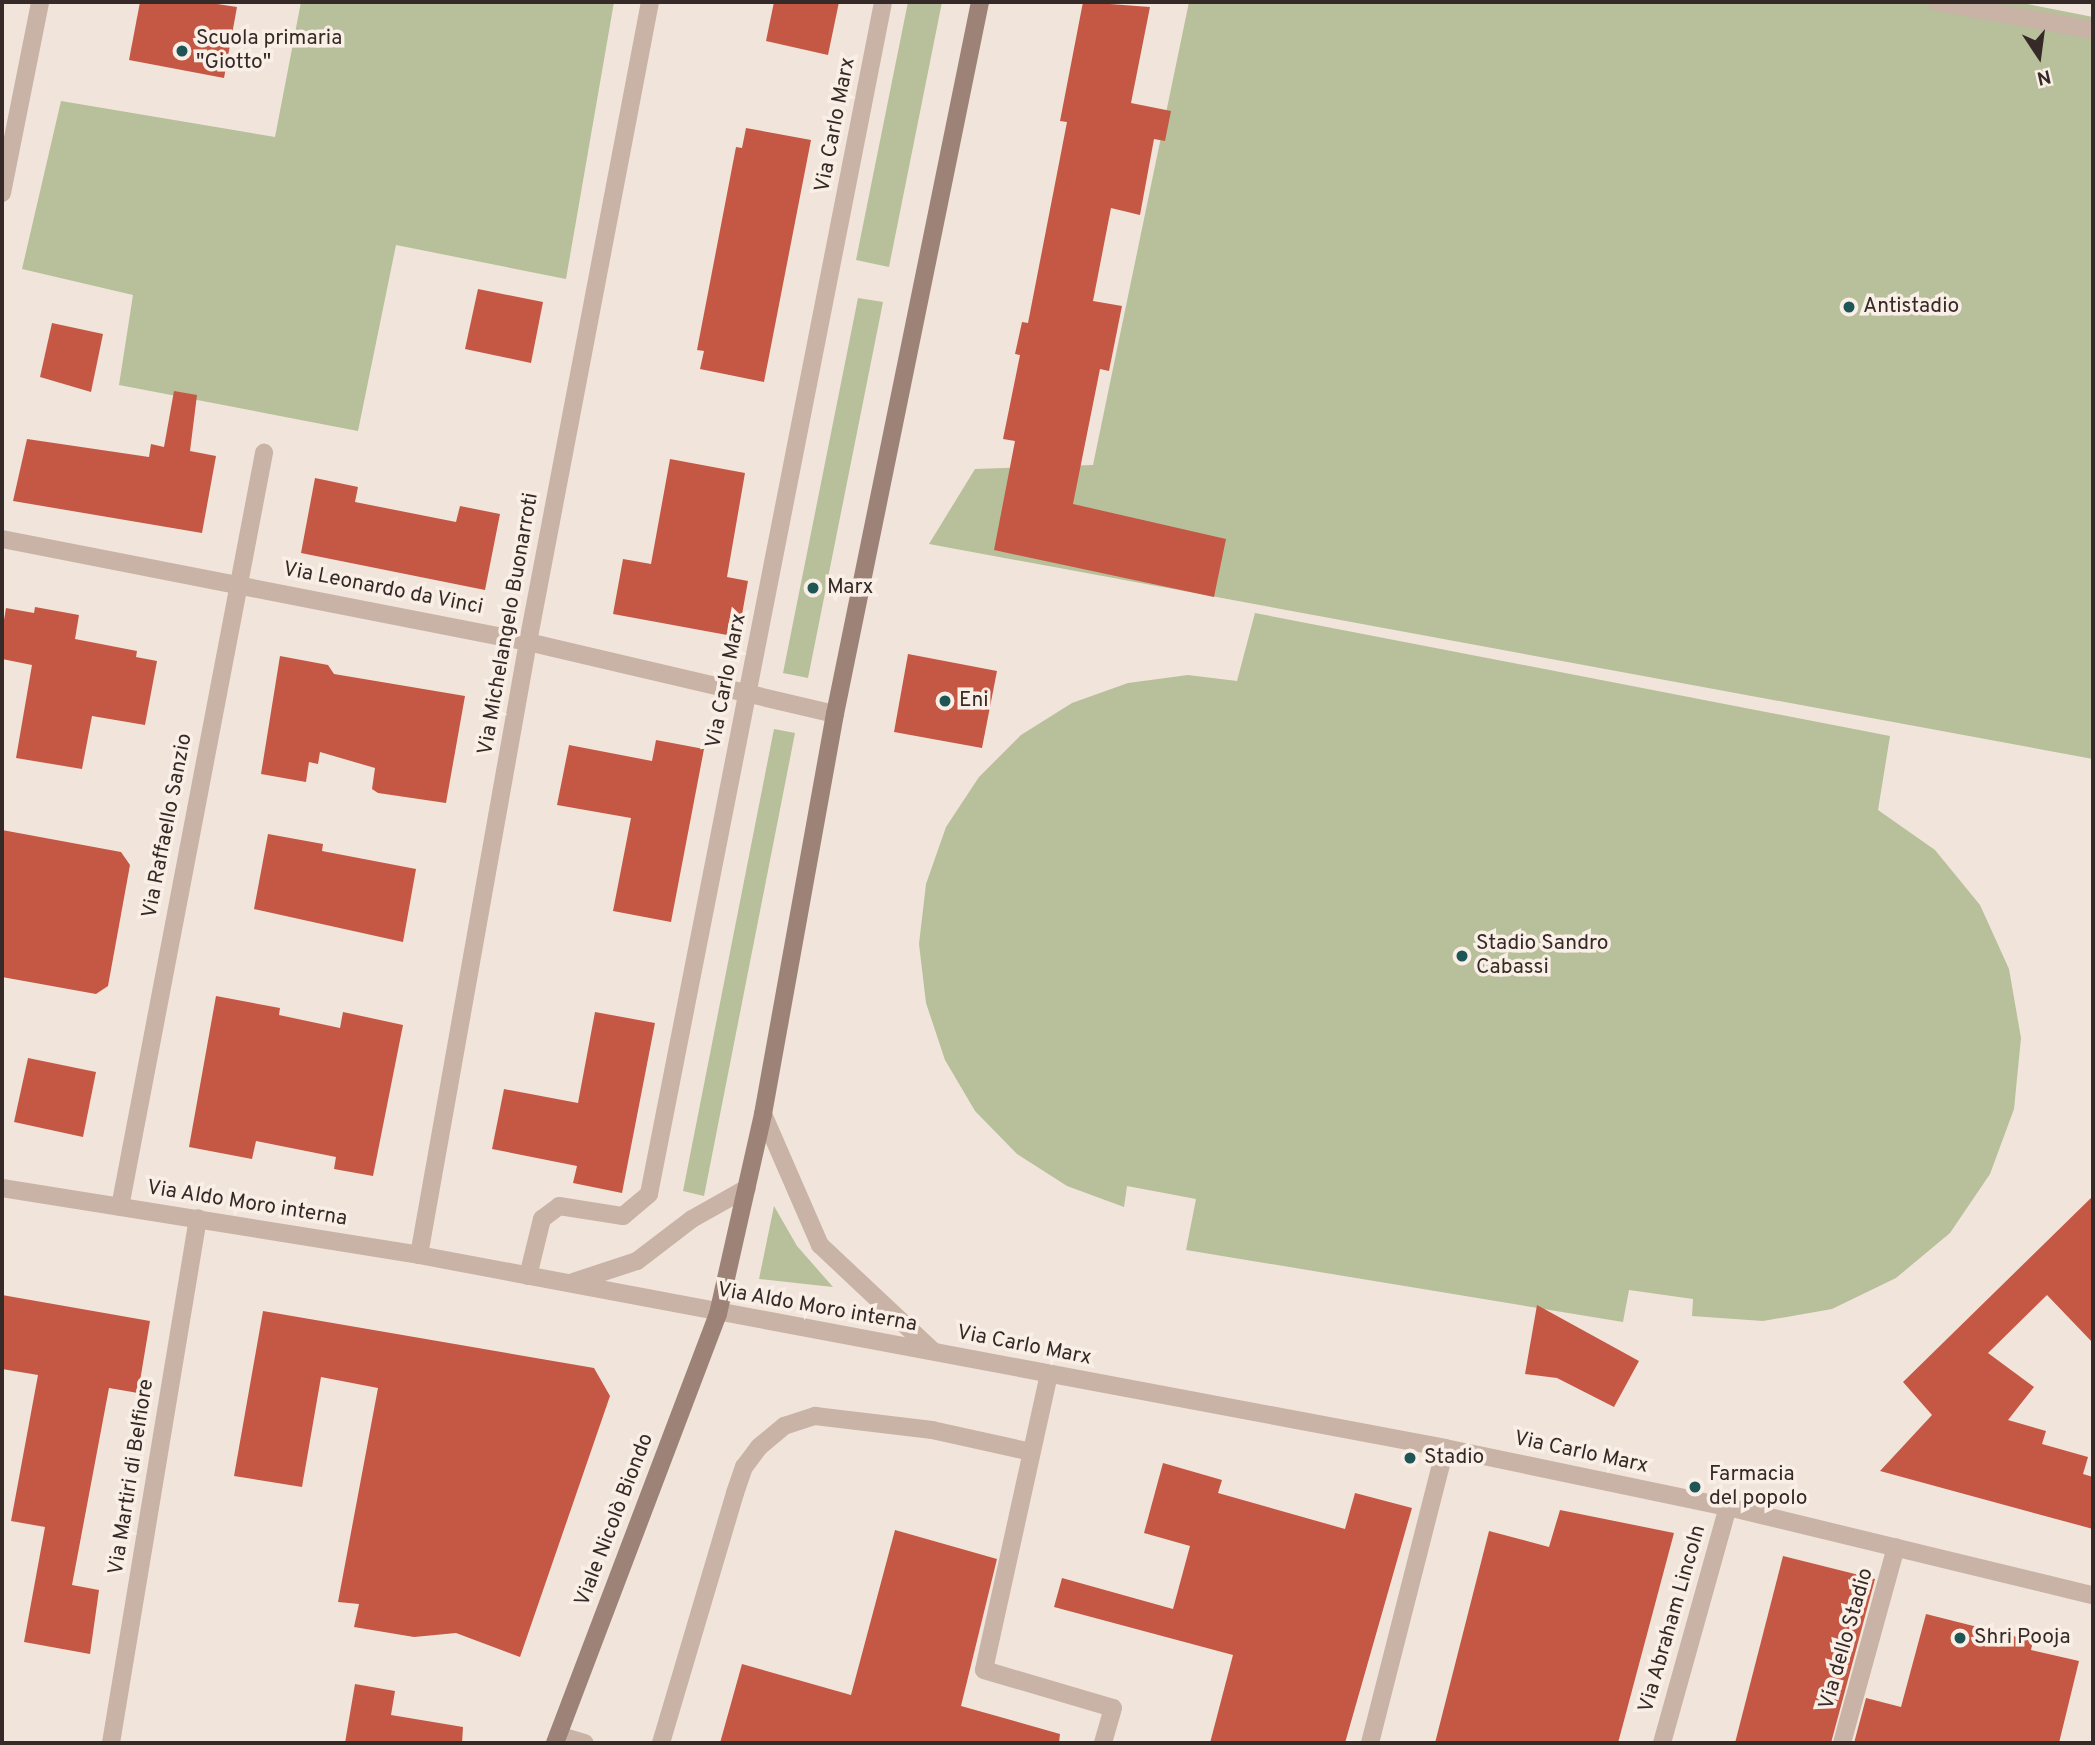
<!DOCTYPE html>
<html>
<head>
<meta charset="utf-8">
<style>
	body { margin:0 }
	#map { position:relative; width:2095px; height:1745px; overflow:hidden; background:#f1e4da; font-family:Overpass,sans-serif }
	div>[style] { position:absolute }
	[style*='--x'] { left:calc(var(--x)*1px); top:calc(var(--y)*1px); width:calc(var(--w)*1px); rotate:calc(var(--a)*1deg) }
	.green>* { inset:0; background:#b7c09a }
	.building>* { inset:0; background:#c55844 }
	.service>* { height:18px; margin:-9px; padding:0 9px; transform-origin:9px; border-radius:9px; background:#c9b3a6 }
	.minor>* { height:18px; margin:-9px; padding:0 9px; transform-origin:9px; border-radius:9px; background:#c9b3a6 }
	.tertiary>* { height:18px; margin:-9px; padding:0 9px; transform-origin:9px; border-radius:9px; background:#c9b3a6 }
	.secondary>* { height:18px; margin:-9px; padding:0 9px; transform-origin:9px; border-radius:9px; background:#9d8277 }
	.dots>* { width:19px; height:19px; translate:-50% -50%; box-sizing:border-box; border:4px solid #f9efe6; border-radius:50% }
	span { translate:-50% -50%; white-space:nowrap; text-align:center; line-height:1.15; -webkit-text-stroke:7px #f9efe6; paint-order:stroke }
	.poi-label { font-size:21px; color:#352a27 }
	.left { translate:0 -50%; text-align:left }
	.street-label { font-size:21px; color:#352a27 }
	.frame { position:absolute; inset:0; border:4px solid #352a27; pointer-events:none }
	.north { position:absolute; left:2004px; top:21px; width:70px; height:70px; -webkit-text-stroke:5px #f9efe6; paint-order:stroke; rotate:167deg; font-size:19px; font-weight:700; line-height:28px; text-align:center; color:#352a27 }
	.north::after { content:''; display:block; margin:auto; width:24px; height:32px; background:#352a27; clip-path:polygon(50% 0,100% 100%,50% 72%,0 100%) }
</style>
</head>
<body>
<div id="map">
	<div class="green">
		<div style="clip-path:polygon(301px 2px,614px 2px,566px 279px,396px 245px,358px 431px,119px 385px,133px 295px,22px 269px,61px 101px,275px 137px)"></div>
		<div style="clip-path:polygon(908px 2px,942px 2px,889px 267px,856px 260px)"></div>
		<div style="clip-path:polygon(1189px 2px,2017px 2px,2093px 17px,2093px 759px,929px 544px,975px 469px,1093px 465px)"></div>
		<div style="clip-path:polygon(858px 298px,883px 302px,808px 678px,783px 673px)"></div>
		<div style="clip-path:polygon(1255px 613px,1890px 736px,1878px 810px,1935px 850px,1980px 905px,2009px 969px,2021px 1038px,2014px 1109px,1990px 1174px,1950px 1233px,1896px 1278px,1832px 1309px,1763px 1321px,1692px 1316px,1693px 1299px,1629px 1290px,1623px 1322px,1186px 1250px,1196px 1199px,1127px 1186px,1124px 1207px,1067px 1186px,1017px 1154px,975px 1111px,945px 1060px,926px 1003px,919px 944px,926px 884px,946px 827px,979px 777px,1021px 735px,1072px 703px,1128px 683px,1188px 675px,1237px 681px)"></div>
		<div style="clip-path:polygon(774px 729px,795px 733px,704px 1196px,683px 1191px)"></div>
		<div style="clip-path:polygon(774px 1206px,797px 1246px,833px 1287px,759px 1279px)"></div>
	</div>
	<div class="building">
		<div style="clip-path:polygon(140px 2px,204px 2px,237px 7px,224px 78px,129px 60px)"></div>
		<div style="clip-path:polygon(774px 2px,839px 2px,828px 55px,766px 41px)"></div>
		<div style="clip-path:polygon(1083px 2px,1150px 7px,1131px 103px,1171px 111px,1165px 141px,1154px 139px,1140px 215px,1111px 208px,1093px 301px,1122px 306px,1109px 371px,1100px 369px,1073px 504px,1226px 539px,1214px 597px,994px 550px,1015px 441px,1003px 439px,1020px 355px,1015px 354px,1022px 322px,1028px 323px,1067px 122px,1060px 121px)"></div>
		<div style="clip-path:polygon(746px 128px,811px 140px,764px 382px,700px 369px,704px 351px,697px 350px,736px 147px,742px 148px)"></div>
		<div style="clip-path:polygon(478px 289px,543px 302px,531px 363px,465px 349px)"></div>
		<div style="clip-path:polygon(52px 323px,103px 334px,91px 392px,40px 377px)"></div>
		<div style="clip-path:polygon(174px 391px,197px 395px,190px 451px,216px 456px,202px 533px,13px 501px,27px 439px,149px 457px,151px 444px,164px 447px)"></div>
		<div style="clip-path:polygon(670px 459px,745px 473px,727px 577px,748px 581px,738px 637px,613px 614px,623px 559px,651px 564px)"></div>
		<div style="clip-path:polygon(315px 478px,358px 487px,355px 502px,456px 522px,460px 506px,500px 514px,485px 590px,301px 553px)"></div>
		<div style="clip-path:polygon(35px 607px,79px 615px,75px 639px,137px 651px,136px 657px,157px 661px,145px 725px,92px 716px,82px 769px,16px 758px,32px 665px,2px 659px,2px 632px,6px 608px,34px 613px)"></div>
		<div style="clip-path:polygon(908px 654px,997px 671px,982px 748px,894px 732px)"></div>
		<div style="clip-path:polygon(280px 656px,328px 665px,334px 674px,465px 696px,446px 803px,378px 793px,372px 789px,375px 768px,320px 752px,318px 764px,309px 762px,306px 782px,261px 774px)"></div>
		<div style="clip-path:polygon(656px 740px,704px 749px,671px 922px,613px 911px,631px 818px,557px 805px,569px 745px,652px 761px)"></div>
		<div style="clip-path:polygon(2px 830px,121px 852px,130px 865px,108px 986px,96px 994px,2px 977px)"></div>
		<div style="clip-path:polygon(268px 834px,323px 844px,322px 851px,416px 869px,403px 942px,254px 909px)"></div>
		<div style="clip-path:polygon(216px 996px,280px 1008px,279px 1015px,340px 1028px,343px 1012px,403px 1025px,373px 1176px,334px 1169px,336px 1157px,256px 1141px,252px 1159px,189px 1147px)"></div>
		<div style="clip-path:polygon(595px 1012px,655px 1023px,622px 1193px,573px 1183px,577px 1166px,492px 1149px,504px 1089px,578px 1103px)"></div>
		<div style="clip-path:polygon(28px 1058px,96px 1072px,83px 1137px,14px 1122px)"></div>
		<div style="clip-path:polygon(2093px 1196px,2093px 1343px,2047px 1295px,1988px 1353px,2034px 1387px,2008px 1420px,2046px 1431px,2042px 1444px,2088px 1457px,2083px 1474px,2093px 1477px,2093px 1529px,1880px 1471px,1932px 1415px,1903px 1382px)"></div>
		<div style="clip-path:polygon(2px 1295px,150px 1321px,138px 1393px,109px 1388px,72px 1585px,99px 1590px,90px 1654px,24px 1642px,45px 1527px,11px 1521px,38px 1375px,2px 1369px)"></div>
		<div style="clip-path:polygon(1537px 1305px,1639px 1361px,1614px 1407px,1557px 1378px,1525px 1374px)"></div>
		<div style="clip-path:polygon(263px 1311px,594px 1368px,610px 1396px,520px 1657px,456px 1633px,414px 1637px,354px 1627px,359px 1604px,338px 1602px,378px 1388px,321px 1377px,302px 1487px,234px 1476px)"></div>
		<div style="clip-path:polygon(1163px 1463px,1222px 1480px,1218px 1493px,1345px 1529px,1355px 1493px,1412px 1508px,1345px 1743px,1210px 1743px,1233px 1655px,1054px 1607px,1062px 1578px,1173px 1609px,1190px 1546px,1144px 1533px)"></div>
		<div style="clip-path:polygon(1560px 1510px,1674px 1533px,1618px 1743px,1435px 1743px,1489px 1531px,1549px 1547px)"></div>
		<div style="clip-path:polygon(895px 1530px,997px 1559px,961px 1706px,1060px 1734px,1059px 1743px,720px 1743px,742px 1664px,851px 1695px)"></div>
		<div style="clip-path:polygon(1783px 1556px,1875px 1579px,1831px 1743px,1735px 1743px)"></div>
		<div style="clip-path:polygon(1926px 1614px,2033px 1641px,2031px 1650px,2079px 1661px,2059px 1743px,1854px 1743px,1866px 1698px,1901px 1707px)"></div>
		<div style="clip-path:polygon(355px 1684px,395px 1691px,391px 1715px,463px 1727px,462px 1743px,345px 1743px)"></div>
	</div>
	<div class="service">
		<div style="--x:1937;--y:2;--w:158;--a:10.2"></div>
		<div style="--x:1049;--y:1374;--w:303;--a:102.4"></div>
		<div style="--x:984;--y:1670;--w:134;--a:16.4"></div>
		<div style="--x:1113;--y:1708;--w:36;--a:106"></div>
		<div style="--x:558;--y:1735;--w:28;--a:17"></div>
		<div style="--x:661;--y:1743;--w:261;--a:-73.5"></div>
		<div style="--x:735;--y:1493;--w:28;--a:-71"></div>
		<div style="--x:744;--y:1467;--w:25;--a:-53"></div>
		<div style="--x:759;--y:1447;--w:33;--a:-40"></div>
		<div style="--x:784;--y:1426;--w:33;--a:-18"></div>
		<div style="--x:815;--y:1416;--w:118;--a:6.8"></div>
		<div style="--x:932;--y:1430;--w:101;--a:12.5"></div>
	</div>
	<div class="minor">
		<div style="--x:2;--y:193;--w:195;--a:-78.7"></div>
		<div style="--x:2;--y:539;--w:536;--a:11.08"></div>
		<div style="--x:528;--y:642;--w:315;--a:13.2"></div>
		<div style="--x:120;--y:1207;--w:768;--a:-79.19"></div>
		<div style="--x:419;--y:1255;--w:623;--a:-79.92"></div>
		<div style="--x:528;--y:642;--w:652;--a:-79.21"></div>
		<div style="--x:528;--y:1276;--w:59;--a:-76.2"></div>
		<div style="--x:542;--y:1219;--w:21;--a:-37"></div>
		<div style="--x:559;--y:1206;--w:65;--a:8.9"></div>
		<div style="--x:623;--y:1216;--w:34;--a:-40"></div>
		<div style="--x:649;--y:1194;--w:1215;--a:-78.89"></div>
		<div style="--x:111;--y:1743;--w:532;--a:-80.59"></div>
		<div style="--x:1370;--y:1743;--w:304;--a:-75.7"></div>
		<div style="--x:1662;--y:1743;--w:245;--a:-74.4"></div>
		<div style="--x:1842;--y:1743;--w:203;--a:-74.6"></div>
	</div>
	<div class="tertiary">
		<div style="--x:763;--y:1114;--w:143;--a:66.5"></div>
		<div style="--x:820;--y:1245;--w:155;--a:43.2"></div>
		<div style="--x:2;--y:1188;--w:422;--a:9.1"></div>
		<div style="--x:419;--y:1255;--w:1044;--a:10.65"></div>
		<div style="--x:1445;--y:1448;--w:289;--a:11.8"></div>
		<div style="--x:1728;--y:1507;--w:375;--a:13.6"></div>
		<div style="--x:573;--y:1282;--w:67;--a:-18.2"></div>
		<div style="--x:637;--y:1261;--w:69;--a:-37.4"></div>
		<div style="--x:692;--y:1219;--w:63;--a:-29.4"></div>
	</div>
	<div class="secondary">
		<div style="--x:555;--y:1743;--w:459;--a:-69.2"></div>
		<div style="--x:718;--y:1314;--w:205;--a:-77.3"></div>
		<div style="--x:763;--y:1114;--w:406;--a:-79.8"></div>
		<div style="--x:835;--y:714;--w:727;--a:-78.49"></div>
	</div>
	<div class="dots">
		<div style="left:182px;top:51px;background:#1d5655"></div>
		<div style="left:1849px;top:307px;background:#1d5655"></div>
		<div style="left:813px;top:588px;background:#1d5655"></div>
		<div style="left:945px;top:701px;background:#1d5655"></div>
		<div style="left:1462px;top:956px;background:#1d5655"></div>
		<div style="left:1410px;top:1458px;background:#1d5655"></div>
		<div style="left:1695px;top:1487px;background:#1d5655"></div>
		<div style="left:1960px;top:1638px;background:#1d5655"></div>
	</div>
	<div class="poi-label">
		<span class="left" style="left:196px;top:51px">Scuola primaria<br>"Giotto"</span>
		<span class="left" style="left:1863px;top:307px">Antistadio</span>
		<span class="left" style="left:827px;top:588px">Marx</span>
		<span class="left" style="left:959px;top:701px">Eni</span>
		<span class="left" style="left:1476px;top:956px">Stadio Sandro<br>Cabassi</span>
		<span class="left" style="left:1424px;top:1458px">Stadio</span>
		<span class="left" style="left:1709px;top:1487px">Farmacia<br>del popolo</span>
		<span class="left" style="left:1974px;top:1638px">Shri Pooja</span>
	</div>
	<div class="street-label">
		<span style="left:836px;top:125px;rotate:-79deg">Via Carlo Marx</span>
		<span style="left:383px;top:589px;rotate:11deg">Via Leonardo da Vinci</span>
		<span style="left:509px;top:624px;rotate:-80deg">Via Michelangelo Buonarroti</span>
		<span style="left:727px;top:681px;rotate:-79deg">Via Carlo Marx</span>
		<span style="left:168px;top:826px;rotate:-79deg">Via Raffaello Sanzio</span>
		<span style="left:247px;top:1204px;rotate:9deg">Via Aldo Moro interna</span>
		<span style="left:817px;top:1308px;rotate:10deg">Via Aldo Moro interna</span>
		<span style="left:1024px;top:1346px;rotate:11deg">Via Carlo Marx</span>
		<span style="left:1581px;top:1453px;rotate:12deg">Via Carlo Marx</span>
		<span style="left:132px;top:1477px;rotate:-81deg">Via Martiri di Belfiore</span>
		<span style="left:615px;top:1520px;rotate:-69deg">Viale Nicolò Biondo</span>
		<span style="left:1673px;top:1619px;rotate:-74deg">Via Abraham Lincoln</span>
		<span style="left:1847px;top:1639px;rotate:-74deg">Via dello Stadio</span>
	</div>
	<div class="frame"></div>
	<div class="north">N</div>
</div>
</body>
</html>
